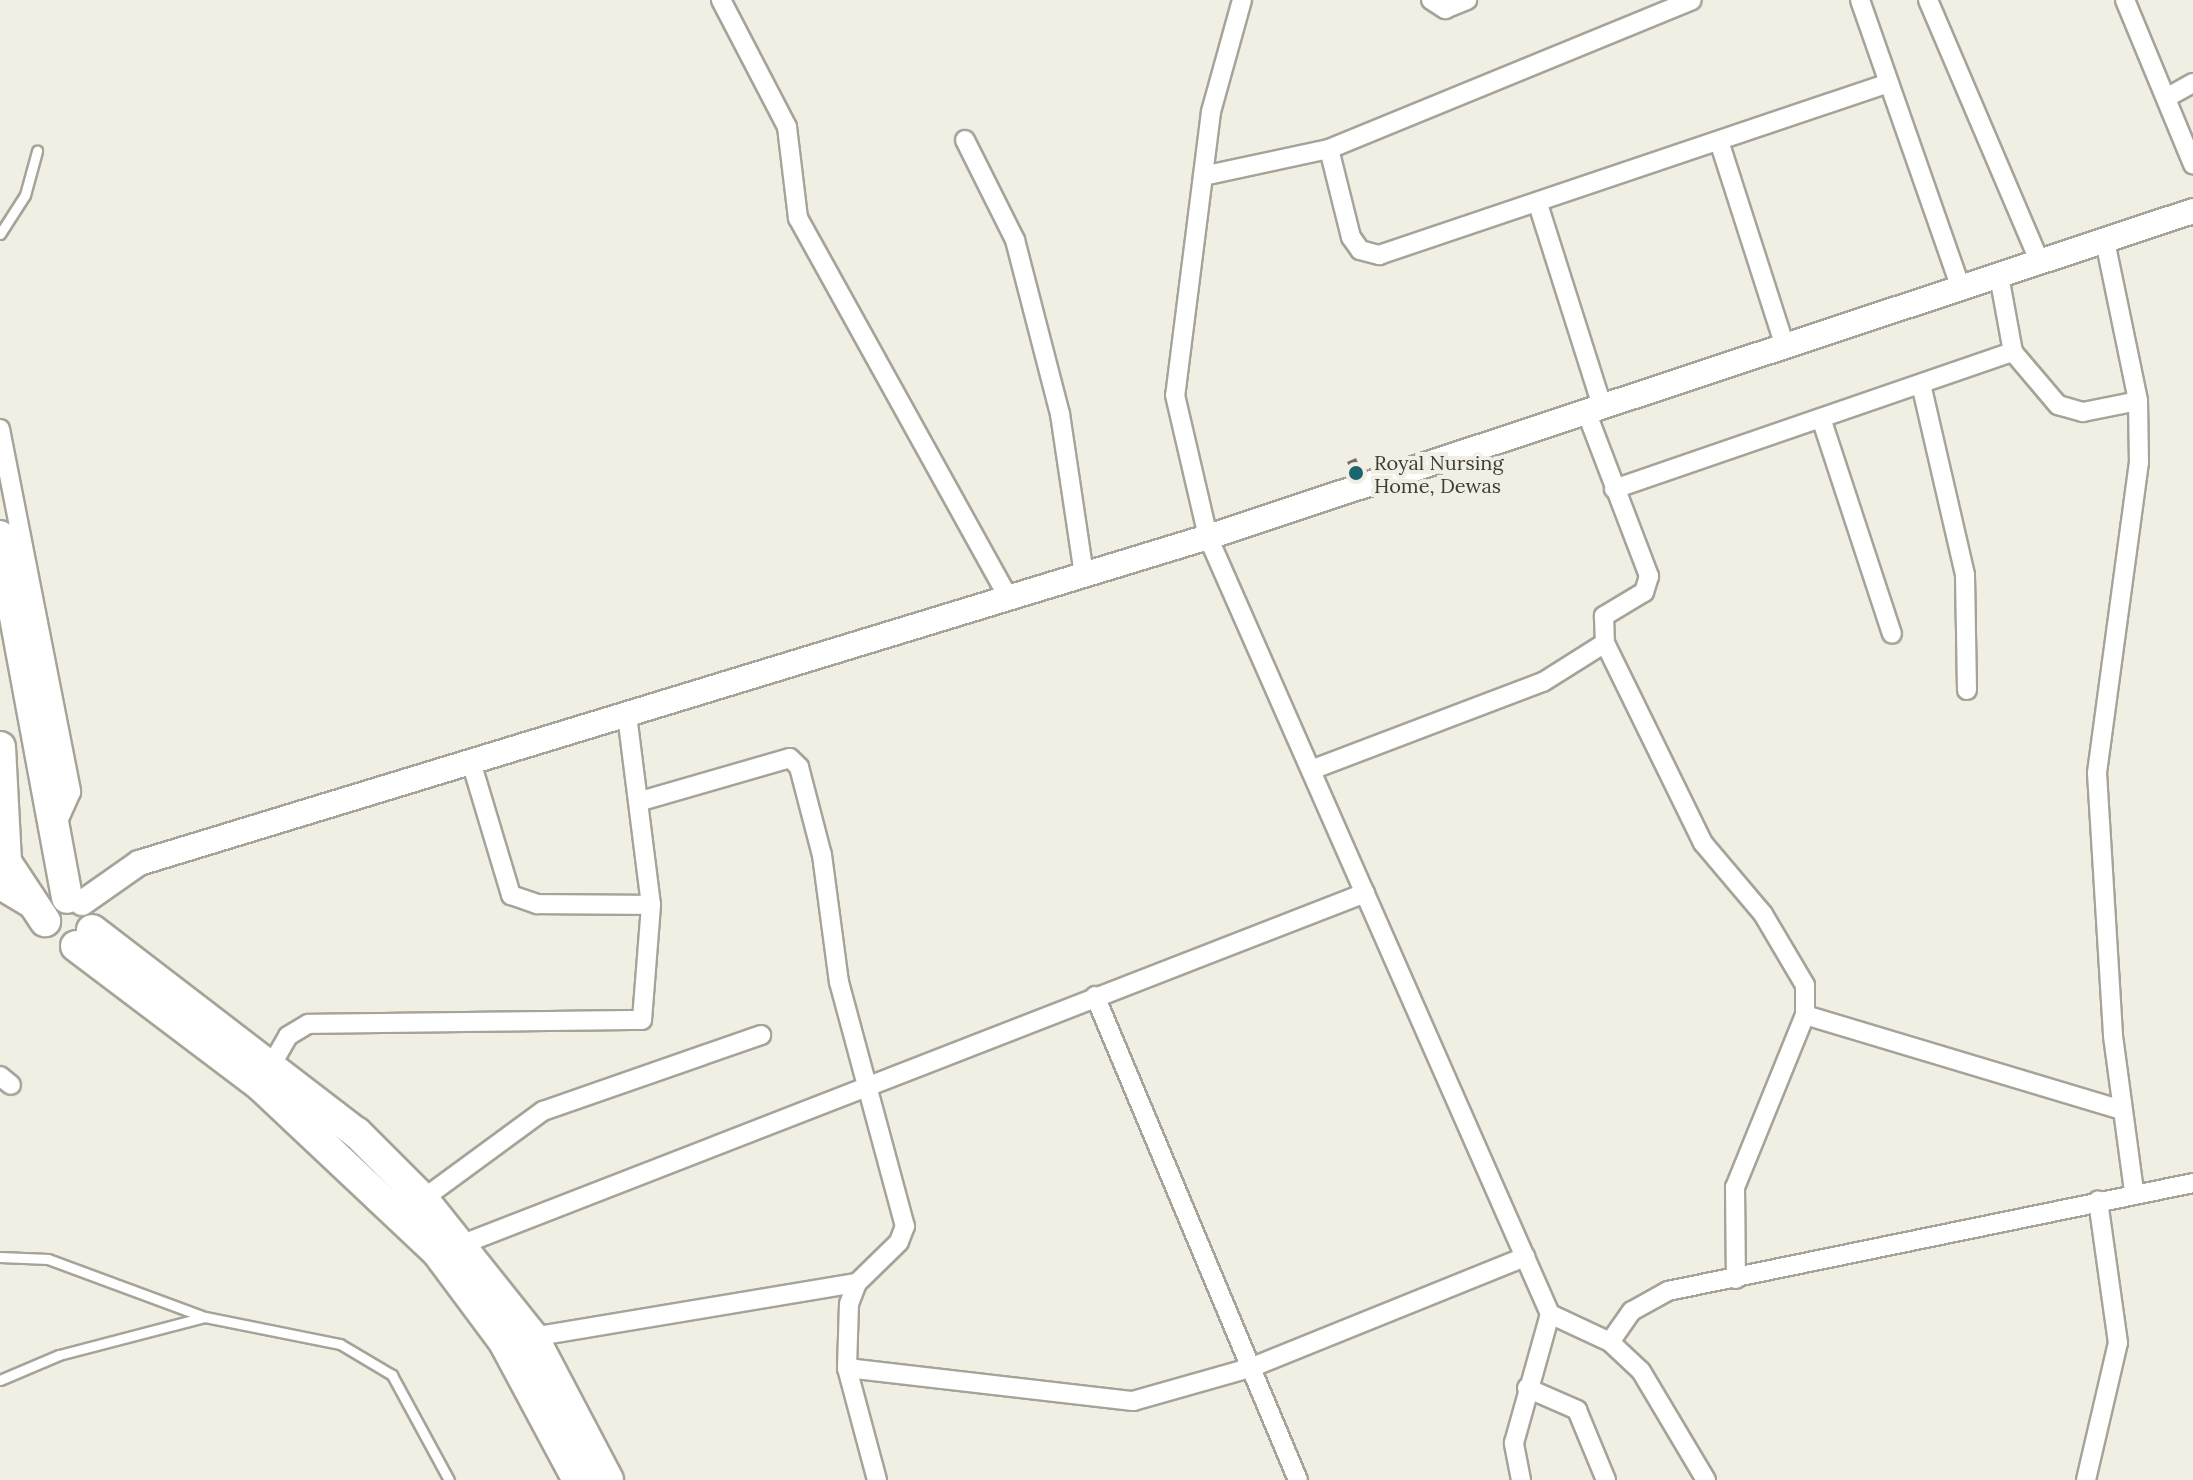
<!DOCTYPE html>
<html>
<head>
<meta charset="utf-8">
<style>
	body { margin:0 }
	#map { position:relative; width:2193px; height:1480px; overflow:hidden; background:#f1eee3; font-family:Lora,serif }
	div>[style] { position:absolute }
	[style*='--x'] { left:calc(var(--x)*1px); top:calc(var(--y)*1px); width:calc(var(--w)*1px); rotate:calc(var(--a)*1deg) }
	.building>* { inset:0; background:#736c65 }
	.roads { filter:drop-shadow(2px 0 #a6a399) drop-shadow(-2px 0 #a6a399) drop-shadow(0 2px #a6a399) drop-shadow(0 -2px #a6a399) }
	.service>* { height:9px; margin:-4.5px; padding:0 4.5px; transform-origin:4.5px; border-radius:4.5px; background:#fff }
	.minor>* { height:18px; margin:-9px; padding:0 9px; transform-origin:9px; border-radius:9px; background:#fff }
	.tertiary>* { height:24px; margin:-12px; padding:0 12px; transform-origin:12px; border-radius:12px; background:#fff }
	.primary>* { height:30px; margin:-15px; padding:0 15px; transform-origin:15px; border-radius:15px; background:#fff }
	.dots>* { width:22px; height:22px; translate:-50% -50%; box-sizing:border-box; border:4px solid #f1eee3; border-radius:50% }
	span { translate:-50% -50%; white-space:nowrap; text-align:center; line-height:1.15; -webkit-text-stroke:8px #f1eee3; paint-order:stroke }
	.poi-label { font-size:20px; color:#3e3d39 }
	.left { translate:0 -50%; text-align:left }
</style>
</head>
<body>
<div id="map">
	<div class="building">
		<div style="clip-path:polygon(1356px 458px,1364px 477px,1356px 481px,1347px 462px)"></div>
	</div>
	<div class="roads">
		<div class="service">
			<div style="--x:0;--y:234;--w:46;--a:-57.3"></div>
			<div style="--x:25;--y:195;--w:46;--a:-74.7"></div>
			<div style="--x:0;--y:1257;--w:48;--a:2.4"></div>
			<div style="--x:48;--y:1259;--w:167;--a:20.3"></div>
			<div style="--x:205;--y:1317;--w:138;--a:11.3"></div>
			<div style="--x:340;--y:1344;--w:61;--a:30.8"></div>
			<div style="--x:392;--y:1375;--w:119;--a:61.5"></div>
			<div style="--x:0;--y:1380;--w:64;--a:-23"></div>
			<div style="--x:59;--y:1355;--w:151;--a:-14.6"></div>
		</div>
		<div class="minor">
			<div style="--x:721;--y:0;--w:143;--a:62.5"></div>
			<div style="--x:787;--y:127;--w:92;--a:83.1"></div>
			<div style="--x:798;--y:218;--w:435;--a:61"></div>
			<div style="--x:1242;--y:0;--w:116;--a:105.5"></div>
			<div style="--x:1211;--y:112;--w:285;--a:97.2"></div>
			<div style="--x:1175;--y:395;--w:146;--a:76.9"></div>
			<div style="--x:1208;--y:537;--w:849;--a:66.24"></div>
			<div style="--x:1550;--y:1314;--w:66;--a:25"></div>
			<div style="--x:1610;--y:1342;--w:42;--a:43.1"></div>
			<div style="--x:1641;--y:1371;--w:127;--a:59.2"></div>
			<div style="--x:1431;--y:0;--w:17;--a:33"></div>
			<div style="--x:1445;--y:9;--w:24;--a:-22"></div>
			<div style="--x:1860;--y:0;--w:305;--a:70.7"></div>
			<div style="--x:1928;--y:0;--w:285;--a:66.9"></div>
			<div style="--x:2125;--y:0;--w:178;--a:67.5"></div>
			<div style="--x:2166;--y:98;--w:31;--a:-29"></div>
			<div style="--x:965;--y:140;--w:112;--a:63.4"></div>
			<div style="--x:1015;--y:240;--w:180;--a:75.5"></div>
			<div style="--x:1060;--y:414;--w:162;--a:81.5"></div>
			<div style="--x:1719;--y:141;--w:215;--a:72.2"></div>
			<div style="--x:1329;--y:149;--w:91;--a:76"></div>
			<div style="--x:1351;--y:237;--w:16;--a:55"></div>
			<div style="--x:1360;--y:250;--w:20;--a:15"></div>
			<div style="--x:1379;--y:255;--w:538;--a:-18.64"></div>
			<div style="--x:1203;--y:176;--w:129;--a:-12.1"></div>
			<div style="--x:1329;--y:149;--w:392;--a:-22.3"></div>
			<div style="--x:1538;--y:204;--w:212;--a:72.4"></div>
			<div style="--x:2105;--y:241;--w:163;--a:78.3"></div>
			<div style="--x:2138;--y:401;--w:61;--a:89.1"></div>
			<div style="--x:2139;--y:462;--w:314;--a:97.7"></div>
			<div style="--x:2097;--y:773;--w:263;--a:86.5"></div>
			<div style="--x:2113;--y:1036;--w:156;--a:82.3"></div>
			<div style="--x:2013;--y:352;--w:70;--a:49.7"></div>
			<div style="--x:2058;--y:405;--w:26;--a:16"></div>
			<div style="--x:2083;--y:412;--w:56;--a:-11.3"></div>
			<div style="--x:1921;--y:384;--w:196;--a:77"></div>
			<div style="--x:1965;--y:575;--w:115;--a:89"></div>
			<div style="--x:1586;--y:411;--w:177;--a:69.1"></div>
			<div style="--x:1649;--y:576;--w:17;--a:107"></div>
			<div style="--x:1644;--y:592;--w:47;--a:149"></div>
			<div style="--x:1604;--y:616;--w:27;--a:88"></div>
			<div style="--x:1605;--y:643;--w:223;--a:63.9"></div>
			<div style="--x:1703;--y:843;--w:93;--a:49.8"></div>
			<div style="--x:1763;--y:914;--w:82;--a:59.4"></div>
			<div style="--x:1805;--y:985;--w:30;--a:90"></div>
			<div style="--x:1805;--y:1015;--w:186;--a:112.1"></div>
			<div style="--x:1735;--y:1187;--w:92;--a:89.4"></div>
			<div style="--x:1821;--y:418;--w:227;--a:71.8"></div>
			<div style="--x:0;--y:429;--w:370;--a:78.9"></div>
			<div style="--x:71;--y:792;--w:42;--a:114.1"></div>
			<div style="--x:1614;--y:489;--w:422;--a:-19"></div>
			<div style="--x:2013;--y:352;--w:77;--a:-100.4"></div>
			<div style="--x:472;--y:765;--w:136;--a:73.3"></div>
			<div style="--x:511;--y:895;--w:28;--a:19"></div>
			<div style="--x:537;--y:904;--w:114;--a:0.5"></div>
			<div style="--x:1311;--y:770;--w:248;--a:-20.8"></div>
			<div style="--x:1543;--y:682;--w:73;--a:-32.2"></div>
			<div style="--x:641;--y:801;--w:155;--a:-16.1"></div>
			<div style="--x:790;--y:758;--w:13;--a:45"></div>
			<div style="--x:799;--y:767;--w:91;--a:75.4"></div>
			<div style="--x:822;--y:855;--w:128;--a:82.4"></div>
			<div style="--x:839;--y:982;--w:253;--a:74.9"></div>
			<div style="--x:905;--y:1226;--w:17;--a:111"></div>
			<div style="--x:899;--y:1242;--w:59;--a:135.7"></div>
			<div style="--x:857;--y:1283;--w:22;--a:111"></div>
			<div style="--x:849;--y:1304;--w:64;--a:91.8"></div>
			<div style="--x:847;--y:1368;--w:116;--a:75"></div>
			<div style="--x:1095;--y:996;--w:525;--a:67.25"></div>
			<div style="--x:1805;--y:1015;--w:330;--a:16.7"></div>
			<div style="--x:272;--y:1064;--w:32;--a:-60"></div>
			<div style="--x:288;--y:1036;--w:23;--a:-31"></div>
			<div style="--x:308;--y:1024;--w:334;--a:-0.7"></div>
			<div style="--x:642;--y:1020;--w:115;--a:-85.5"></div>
			<div style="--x:651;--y:905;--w:192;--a:-97.2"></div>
			<div style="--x:0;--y:1076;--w:14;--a:39"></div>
			<div style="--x:423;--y:1199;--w:149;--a:-36.3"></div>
			<div style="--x:543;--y:1111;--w:231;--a:-19.2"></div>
			<div style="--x:463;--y:1244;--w:968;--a:-21.26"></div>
			<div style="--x:533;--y:1337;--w:328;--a:-9.5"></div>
			<div style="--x:1610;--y:1342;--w:38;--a:-55"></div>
			<div style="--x:1632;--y:1311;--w:41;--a:-29.1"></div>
			<div style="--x:1668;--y:1291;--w:536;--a:-11.62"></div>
			<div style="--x:847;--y:1368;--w:288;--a:6.6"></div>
			<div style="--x:1133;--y:1401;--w:122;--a:-15.8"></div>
			<div style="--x:1250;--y:1368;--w:297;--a:-22"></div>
			<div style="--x:1527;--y:1388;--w:55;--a:23.7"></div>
			<div style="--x:1577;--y:1410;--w:76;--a:67.5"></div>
			<div style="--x:1521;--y:1480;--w:38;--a:-101"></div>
			<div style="--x:1514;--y:1443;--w:134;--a:-74.4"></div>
			<div style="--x:2086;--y:1480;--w:141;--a:-76.9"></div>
			<div style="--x:2118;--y:1343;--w:144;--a:-98"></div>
		</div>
		<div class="tertiary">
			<div style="--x:0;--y:887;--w:39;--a:31"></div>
			<div style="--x:82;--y:903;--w:70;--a:-35.1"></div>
			<div style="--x:139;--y:863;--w:1118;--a:-16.96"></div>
			<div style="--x:1208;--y:537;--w:1038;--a:-18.31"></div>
		</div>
		<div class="primary">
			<div style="--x:0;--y:536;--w:368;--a:79.5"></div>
			<div style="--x:0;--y:747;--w:115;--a:87"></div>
			<div style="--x:6;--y:862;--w:71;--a:56.5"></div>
			<div style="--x:92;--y:930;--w:334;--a:37.5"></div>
			<div style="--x:357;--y:1133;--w:93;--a:45"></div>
			<div style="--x:423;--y:1199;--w:176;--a:51.4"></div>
			<div style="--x:533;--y:1337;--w:161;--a:62.3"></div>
			<div style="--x:76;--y:946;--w:231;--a:37.1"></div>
			<div style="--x:260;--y:1085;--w:245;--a:43.3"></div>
			<div style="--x:438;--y:1253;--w:111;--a:53.4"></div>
			<div style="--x:504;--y:1342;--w:157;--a:61.8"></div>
		</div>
	</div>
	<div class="dots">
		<div style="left:1356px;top:473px;background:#1a6670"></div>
	</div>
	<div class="poi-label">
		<span class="left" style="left:1374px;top:474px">Royal Nursing<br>Home, Dewas</span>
	</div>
</div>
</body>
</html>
